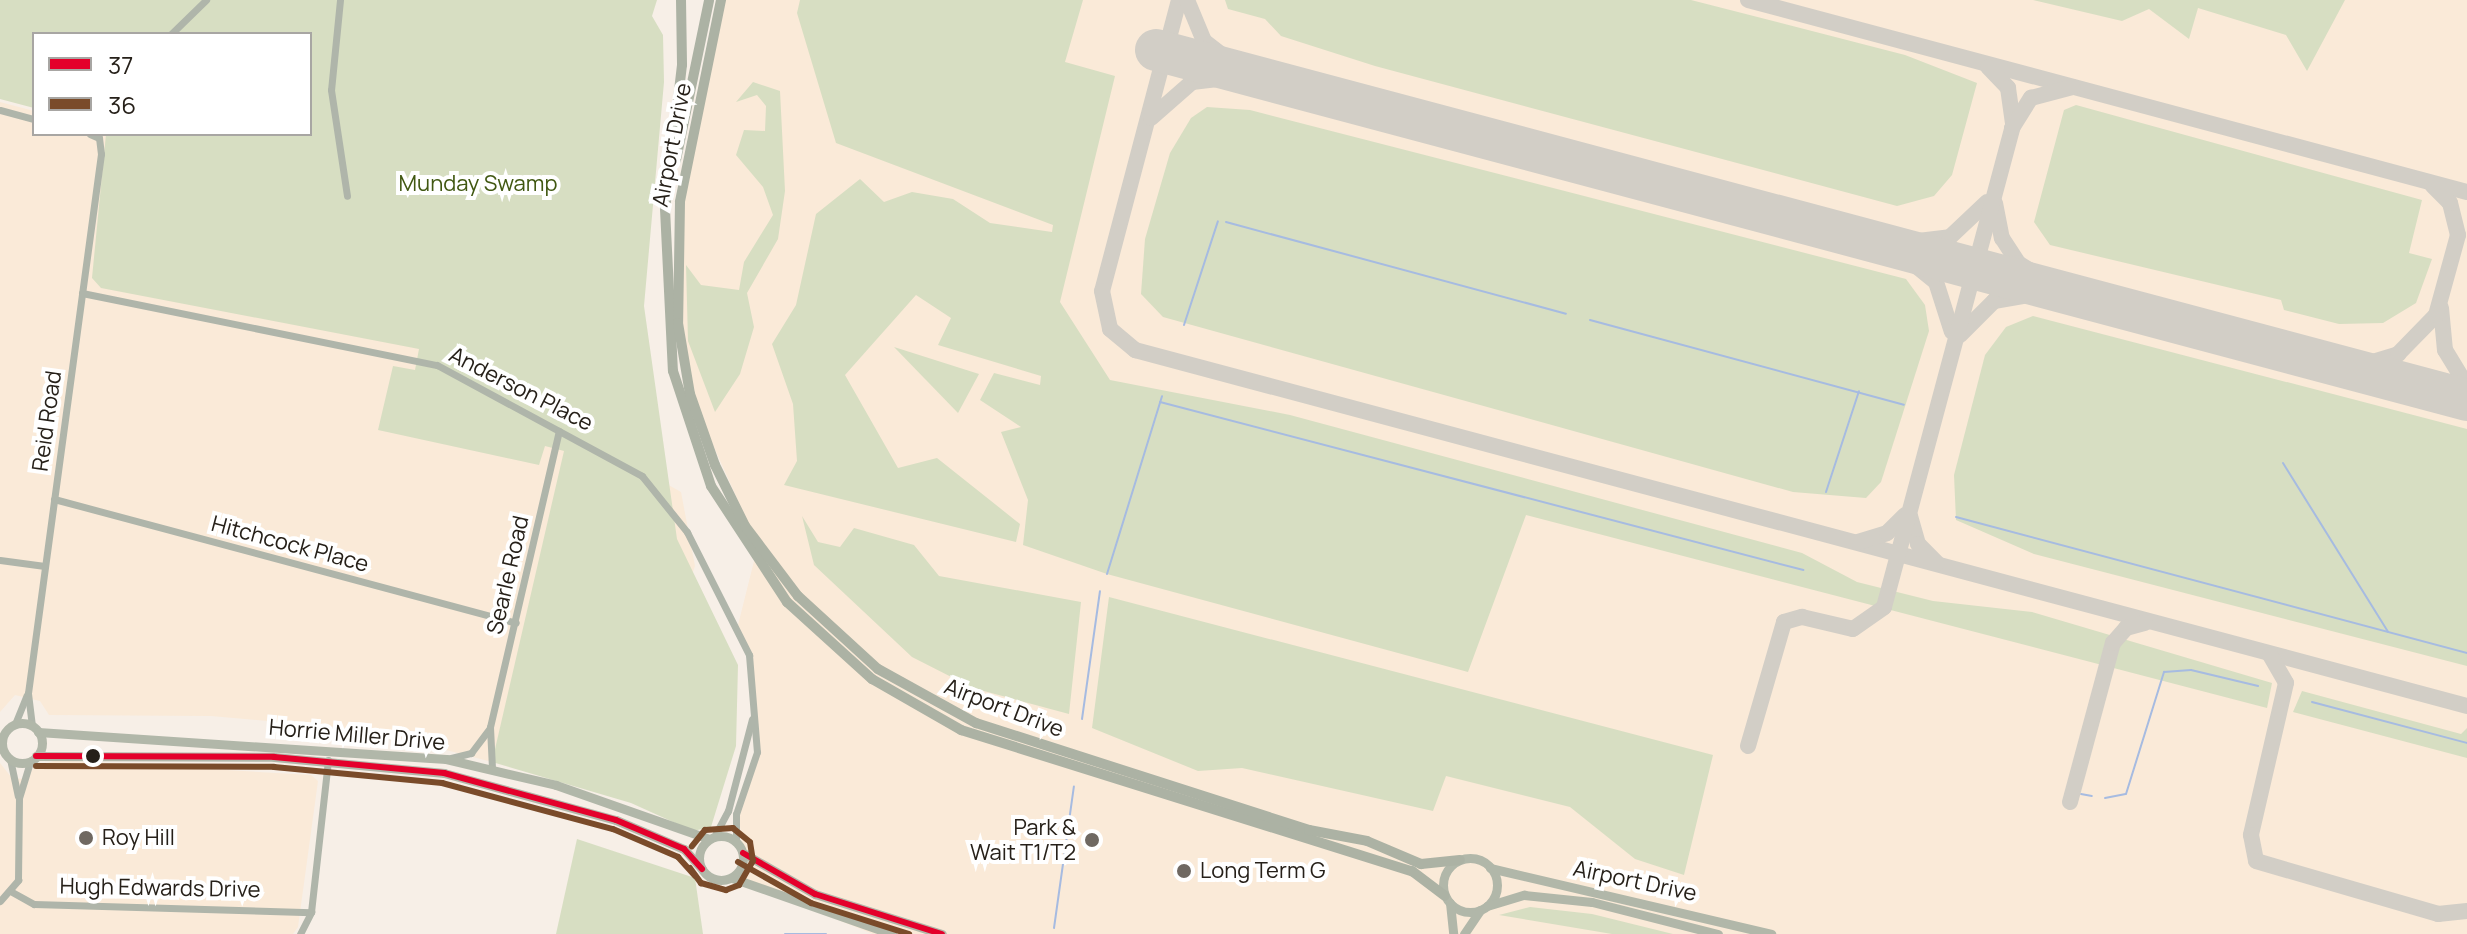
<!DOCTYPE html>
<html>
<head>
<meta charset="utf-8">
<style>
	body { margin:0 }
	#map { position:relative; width:2467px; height:934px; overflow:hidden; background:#f7efe7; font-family:Manrope,sans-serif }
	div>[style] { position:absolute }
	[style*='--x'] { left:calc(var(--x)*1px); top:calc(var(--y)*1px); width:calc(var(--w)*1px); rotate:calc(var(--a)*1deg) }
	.built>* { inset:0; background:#faead8 }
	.green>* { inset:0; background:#d7dec2 }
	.stream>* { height:2px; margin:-1px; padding:0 1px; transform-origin:1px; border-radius:1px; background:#a6bbe1 }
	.taxiway>* { height:16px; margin:-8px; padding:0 8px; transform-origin:8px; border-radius:8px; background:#d2cec6 }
	.runway>* { height:42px; margin:-21px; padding:0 21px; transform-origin:21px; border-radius:21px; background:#d2cec6 }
	.minor>* { height:7px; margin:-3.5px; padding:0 3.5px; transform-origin:3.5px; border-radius:3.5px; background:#afb5aa }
	.major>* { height:9px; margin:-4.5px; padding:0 4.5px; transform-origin:4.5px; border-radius:4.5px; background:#b1b7a9 }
	.major>.ring { margin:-4.5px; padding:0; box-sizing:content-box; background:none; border:9px solid #b1b7a9; border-radius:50% }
	.highway>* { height:10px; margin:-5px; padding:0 5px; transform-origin:5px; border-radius:5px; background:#acb2a4 }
	.bus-1>* { height:6px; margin:-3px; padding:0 3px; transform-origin:3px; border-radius:3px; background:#e4002b }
	.bus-2>* { height:6px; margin:-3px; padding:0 3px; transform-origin:3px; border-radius:3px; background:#7a4b2a }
	.dots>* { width:22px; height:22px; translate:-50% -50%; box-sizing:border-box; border:4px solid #fff; border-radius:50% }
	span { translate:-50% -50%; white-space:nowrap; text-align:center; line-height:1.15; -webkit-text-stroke:8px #fff; paint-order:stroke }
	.street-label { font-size:22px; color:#262019 }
	.park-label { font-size:22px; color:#415812 }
	.poi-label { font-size:22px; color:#262019 }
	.right { translate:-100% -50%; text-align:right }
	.left { translate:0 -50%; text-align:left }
	.legend { position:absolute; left:32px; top:32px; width:280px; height:104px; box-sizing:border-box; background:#fff; border:2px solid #a8a6a3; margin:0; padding:10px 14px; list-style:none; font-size:24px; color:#262019 }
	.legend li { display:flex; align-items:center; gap:16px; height:40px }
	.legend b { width:40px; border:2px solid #a8a6a3 }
</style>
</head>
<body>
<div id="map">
	<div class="built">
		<div style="clip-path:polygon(722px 0,2467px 0,2467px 934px,873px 934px,732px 877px,744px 861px,738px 809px,756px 762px,751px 670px,738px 625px,758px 545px,690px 394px,675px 249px)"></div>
		<div style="clip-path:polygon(0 102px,34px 111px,34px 134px,106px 134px,409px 223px,423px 347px,681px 492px,695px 566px,663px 658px,525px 627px,492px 762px,370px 730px,211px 716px,49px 715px,40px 701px,15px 695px,0 712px)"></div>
		<div style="clip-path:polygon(57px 760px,311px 775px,318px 781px,298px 927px,293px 934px,0 934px,0 763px,12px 778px,25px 779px,34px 767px)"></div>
	</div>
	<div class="green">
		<div style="clip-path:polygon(0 0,657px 0,652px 16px,663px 35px,664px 82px,644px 306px,677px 539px,738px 665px,736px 746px,711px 827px,693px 831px,631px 803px,492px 762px,564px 451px,545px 446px,539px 465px,378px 430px,393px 366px,415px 370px,419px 349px,101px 288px,92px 278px,106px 134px,310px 134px,310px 34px,34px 34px,34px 108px,0 99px)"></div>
		<div style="clip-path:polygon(800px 0,1083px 0,1065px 62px,1115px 76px,1060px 302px,1110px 380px,1290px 415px,1802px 553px,1857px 582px,1933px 601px,2032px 612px,2272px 683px,2267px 708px,1526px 515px,1468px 672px,1107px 574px,1023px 545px,1028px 500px,1001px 432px,1021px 427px,980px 400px,994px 373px,1040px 385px,1041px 376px,938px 345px,951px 318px,916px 295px,845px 375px,898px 468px,937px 458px,1020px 524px,1016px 542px,784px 485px,797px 461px,793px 404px,772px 344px,796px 305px,816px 214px,860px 179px,884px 202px,912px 192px,953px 199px,990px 223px,1052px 232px,1053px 225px,836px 143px,797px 13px)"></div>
		<div style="clip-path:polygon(1225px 0,1691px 0,1905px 55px,1977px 83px,1952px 175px,1934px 196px,1897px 206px,1375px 66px,1281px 36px,1265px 19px,1228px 9px)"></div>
		<div style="clip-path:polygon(2033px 0,2345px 0,2307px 71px,2286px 35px,2198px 8px,2189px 39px,2149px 9px,2122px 21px)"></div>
		<div style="clip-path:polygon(753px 82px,780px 91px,785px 191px,778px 239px,747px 293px,754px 327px,740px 374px,715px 412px,688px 341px,686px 265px,701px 285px,739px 290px,744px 262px,773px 215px,763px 187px,736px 155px,744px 130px,765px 131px,766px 106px,757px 95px,736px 102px)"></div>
		<div style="clip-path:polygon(2076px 105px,2422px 200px,2409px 253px,2432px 259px,2416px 303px,2383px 323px,2339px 324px,2284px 310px,2281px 300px,2050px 245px,2034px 222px,2064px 110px)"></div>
		<div style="clip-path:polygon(1207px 107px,1250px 110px,1906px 279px,1925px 305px,1929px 331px,1881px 482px,1866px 498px,1793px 492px,1163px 317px,1141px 294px,1145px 239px,1170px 153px,1191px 118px)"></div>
		<div style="clip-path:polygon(2033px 316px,2467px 429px,2467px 666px,2034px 554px,1956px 520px,1954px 475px,1985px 355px,2006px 327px)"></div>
		<div style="clip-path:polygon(894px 347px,979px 374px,958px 413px)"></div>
		<div style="clip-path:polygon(802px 516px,818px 542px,840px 547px,854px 528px,914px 545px,939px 576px,1081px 602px,1069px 714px,973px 688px,912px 657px,814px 565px)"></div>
		<div style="clip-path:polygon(1109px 597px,1713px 755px,1684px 875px,1635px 859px,1570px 807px,1446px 776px,1433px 811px,1242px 768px,1198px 771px,1092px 728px)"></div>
		<div style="clip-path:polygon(2302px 691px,2461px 734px,2467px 728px,2467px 758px,2293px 712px)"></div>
		<div style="clip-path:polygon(577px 839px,695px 878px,703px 934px,556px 934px)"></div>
		<div style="clip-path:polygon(1530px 907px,1592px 914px,1673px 934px,1612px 934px,1499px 915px)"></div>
	</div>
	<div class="stream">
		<div style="--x:1226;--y:222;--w:352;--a:15.1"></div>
		<div style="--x:1590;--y:320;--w:325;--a:15.1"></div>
		<div style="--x:1184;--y:325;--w:109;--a:-71.9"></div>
		<div style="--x:1160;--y:402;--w:665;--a:14.64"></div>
		<div style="--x:2283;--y:463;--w:199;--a:58.1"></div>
		<div style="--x:1826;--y:492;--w:106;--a:-71.9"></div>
		<div style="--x:1956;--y:517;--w:529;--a:14.9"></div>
		<div style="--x:1107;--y:574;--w:186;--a:-72.8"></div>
		<div style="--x:2312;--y:702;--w:160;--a:14.8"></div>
		<div style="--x:1082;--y:719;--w:129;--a:-82"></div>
		<div style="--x:2081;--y:794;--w:11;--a:10"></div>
		<div style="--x:2105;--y:798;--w:21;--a:-11"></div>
		<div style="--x:2126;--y:794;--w:128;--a:-72.7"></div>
		<div style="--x:2164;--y:672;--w:27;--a:-4"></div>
		<div style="--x:2191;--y:670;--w:69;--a:13.4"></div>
		<div style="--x:1054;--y:928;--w:143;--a:-82"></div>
		<div style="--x:785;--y:934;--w:41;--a:0"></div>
	</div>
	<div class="taxiway">
		<div style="--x:1179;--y:0;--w:301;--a:104.8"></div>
		<div style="--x:1102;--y:291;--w:39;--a:78"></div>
		<div style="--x:1110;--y:329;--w:33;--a:40"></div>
		<div style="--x:1135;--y:350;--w:1379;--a:14.96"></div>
		<div style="--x:1187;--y:0;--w:44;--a:67.5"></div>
		<div style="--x:1204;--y:41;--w:51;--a:37.8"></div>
		<div style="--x:1748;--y:0;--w:744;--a:14.95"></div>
		<div style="--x:1988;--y:67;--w:29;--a:46"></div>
		<div style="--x:2008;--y:88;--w:34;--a:82"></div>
		<div style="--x:1151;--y:118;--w:55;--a:-41.3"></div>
		<div style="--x:1192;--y:82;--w:60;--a:-6.7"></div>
		<div style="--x:1995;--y:203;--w:36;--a:79"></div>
		<div style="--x:2002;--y:238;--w:30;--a:57"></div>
		<div style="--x:2018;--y:263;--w:57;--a:32"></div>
		<div style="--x:1885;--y:245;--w:65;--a:-7"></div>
		<div style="--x:1950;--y:237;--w:51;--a:-43.4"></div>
		<div style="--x:1894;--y:248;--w:54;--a:39"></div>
		<div style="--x:1936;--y:282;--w:52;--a:72.3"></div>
		<div style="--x:2441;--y:308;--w:42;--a:84.6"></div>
		<div style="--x:2445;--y:350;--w:42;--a:58.6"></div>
		<div style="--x:1960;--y:335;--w:48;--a:-45"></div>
		<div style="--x:1994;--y:301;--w:59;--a:-9.8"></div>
		<div style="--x:2327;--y:363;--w:36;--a:3"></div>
		<div style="--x:2363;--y:365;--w:37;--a:-17"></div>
		<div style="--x:2398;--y:354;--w:54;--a:-45.7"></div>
		<div style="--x:2436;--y:315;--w:83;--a:-74.6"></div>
		<div style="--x:2458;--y:235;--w:33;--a:-104"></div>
		<div style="--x:2450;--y:203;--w:25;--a:-135"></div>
		<div style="--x:1910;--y:516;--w:29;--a:74"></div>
		<div style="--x:1918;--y:544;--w:27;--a:45"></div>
		<div style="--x:1858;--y:542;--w:30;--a:-17"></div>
		<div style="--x:1887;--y:533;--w:25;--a:-45"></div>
		<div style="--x:2270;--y:655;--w:32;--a:60"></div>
		<div style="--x:2286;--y:683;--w:156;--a:103"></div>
		<div style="--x:2251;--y:835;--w:26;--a:79"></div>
		<div style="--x:2256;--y:861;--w:190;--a:16.2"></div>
		<div style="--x:2438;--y:914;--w:29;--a:-6"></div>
		<div style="--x:1748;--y:746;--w:129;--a:-73.8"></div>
		<div style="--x:1784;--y:622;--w:19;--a:-16"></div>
		<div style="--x:1802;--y:617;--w:52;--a:13.2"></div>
		<div style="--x:1853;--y:629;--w:38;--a:-35"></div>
		<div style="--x:1884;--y:607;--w:496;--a:-75"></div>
		<div style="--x:2012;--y:128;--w:36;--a:-58"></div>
		<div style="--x:2031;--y:98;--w:43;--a:-14.7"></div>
		<div style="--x:2070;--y:802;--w:165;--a:-74.9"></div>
		<div style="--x:2113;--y:643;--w:20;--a:-49"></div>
		<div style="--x:2126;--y:628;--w:20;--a:-15"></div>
	</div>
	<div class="runway">
		<div style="--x:1156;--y:50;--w:1357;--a:14.95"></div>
	</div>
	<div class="minor">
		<div style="--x:340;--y:0;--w:90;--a:95.7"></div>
		<div style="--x:331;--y:90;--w:107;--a:81.4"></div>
		<div style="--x:171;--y:34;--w:49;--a:-44.2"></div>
		<div style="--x:0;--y:110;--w:35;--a:15"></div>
		<div style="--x:82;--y:293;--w:362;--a:11.5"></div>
		<div style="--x:437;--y:365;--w:233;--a:28.4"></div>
		<div style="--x:642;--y:476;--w:72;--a:51.2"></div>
		<div style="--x:687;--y:532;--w:138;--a:63.2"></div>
		<div style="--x:749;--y:655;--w:97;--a:85.3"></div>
		<div style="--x:757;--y:752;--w:65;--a:108.7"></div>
		<div style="--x:736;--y:814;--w:27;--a:90"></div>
		<div style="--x:54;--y:499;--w:478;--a:15"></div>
		<div style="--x:0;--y:560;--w:45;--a:7.6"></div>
		<div style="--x:15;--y:724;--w:31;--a:-68"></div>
		<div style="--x:32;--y:726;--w:33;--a:-97"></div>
		<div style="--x:28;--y:693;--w:544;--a:-82.29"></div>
		<div style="--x:101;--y:154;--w:16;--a:-97"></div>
		<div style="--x:99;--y:138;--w:10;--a:-156"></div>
		<div style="--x:10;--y:759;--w:38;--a:78"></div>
		<div style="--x:447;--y:759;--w:25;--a:-14"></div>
		<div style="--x:471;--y:753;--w:30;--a:-53"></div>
		<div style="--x:492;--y:768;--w:41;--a:-92.8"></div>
		<div style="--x:490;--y:727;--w:304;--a:-76.9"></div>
		<div style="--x:714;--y:837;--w:30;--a:-62"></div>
		<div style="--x:728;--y:811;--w:95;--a:-75.4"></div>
		<div style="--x:12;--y:892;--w:25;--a:29"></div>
		<div style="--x:34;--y:904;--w:277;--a:1.7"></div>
		<div style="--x:0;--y:901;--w:28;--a:-49"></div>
		<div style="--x:18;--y:880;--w:82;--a:-89.3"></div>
		<div style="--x:19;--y:798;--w:39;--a:-73"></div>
		<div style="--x:300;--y:934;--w:25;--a:-63"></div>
		<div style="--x:311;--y:912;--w:153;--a:-83.6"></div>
	</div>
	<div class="major">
		<div class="ring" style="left:2px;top:723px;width:31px;height:31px"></div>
		<div style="--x:38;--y:732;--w:409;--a:3.8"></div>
		<div style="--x:446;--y:759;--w:113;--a:13.3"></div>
		<div style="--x:556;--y:785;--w:162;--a:19.4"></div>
		<div style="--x:36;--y:756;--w:238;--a:0.2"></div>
		<div style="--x:274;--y:757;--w:171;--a:5.4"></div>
		<div style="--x:444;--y:773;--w:178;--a:15.3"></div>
		<div style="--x:616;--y:820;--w:74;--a:23.1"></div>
		<div style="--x:684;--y:849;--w:27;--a:48"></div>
		<div class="ring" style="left:699px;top:836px;width:35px;height:35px"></div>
		<div style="--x:743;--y:853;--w:83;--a:29.7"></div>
		<div style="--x:815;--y:894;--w:133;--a:17.5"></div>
		<div class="ring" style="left:1443px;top:858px;width:45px;height:45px"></div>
		<div style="--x:1490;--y:868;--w:289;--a:13.2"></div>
		<div style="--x:732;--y:878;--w:170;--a:19.3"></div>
		<div style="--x:1450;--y:903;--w:31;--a:84"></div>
		<div style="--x:1487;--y:906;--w:39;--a:-17"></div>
		<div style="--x:1524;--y:895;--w:68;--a:5.9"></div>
		<div style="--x:1592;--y:902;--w:130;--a:14.3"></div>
		<div style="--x:1464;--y:934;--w:29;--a:-56"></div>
	</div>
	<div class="highway">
		<div style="--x:681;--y:0;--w:65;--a:89.1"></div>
		<div style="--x:682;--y:65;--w:145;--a:96.7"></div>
		<div style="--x:665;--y:209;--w:162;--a:87.2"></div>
		<div style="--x:673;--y:371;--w:121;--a:71.7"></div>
		<div style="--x:711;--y:486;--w:139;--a:56.8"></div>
		<div style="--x:787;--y:602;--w:115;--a:42.2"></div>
		<div style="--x:872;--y:679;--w:103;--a:29.8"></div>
		<div style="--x:961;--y:730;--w:473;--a:17.4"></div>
		<div style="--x:1412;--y:871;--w:41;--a:37.1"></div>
		<div style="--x:721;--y:0;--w:206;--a:101.5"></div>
		<div style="--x:680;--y:202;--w:121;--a:90.9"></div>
		<div style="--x:678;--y:323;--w:72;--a:80.4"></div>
		<div style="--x:690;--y:394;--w:75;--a:70.6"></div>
		<div style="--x:715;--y:465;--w:68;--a:63.8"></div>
		<div style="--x:745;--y:526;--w:88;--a:52.9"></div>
		<div style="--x:798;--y:596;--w:108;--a:42.4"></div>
		<div style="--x:878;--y:669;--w:112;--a:28.9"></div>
		<div style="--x:976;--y:723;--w:350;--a:17.8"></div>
		<div style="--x:1309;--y:830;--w:59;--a:10.7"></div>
		<div style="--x:1367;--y:841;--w:59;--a:23.1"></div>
		<div style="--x:1421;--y:864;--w:39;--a:-6"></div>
		<div style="--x:676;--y:160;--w:163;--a:-78.3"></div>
	</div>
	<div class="bus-1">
		<div style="--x:36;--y:756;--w:238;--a:0.2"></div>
		<div style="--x:274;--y:757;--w:171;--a:5.4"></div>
		<div style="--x:444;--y:773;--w:178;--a:15.3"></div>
		<div style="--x:616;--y:820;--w:74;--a:23.1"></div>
		<div style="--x:684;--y:849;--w:27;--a:48"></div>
		<div style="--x:743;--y:853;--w:83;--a:29.7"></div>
		<div style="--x:815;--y:894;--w:133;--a:17.5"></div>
	</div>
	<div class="bus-2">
		<div style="--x:36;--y:766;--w:238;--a:0.2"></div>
		<div style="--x:274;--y:767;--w:169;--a:5.4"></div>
		<div style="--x:442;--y:783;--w:177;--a:15.1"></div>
		<div style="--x:613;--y:829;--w:71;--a:23.3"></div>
		<div style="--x:678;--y:857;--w:25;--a:48"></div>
		<div style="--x:738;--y:862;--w:84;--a:29.3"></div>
		<div style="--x:811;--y:903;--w:103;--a:17.6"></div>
		<div style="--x:690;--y:868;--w:19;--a:54"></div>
		<div style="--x:701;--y:883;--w:26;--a:16"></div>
		<div style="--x:726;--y:890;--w:14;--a:-21"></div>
		<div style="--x:739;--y:885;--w:28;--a:-60"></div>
		<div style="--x:753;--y:861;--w:19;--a:-99"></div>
		<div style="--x:750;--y:842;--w:22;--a:-141"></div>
		<div style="--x:733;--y:828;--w:28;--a:176"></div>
		<div style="--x:705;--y:830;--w:21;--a:129"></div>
	</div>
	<div class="dots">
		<div style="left:93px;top:756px;background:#262019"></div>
		<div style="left:86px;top:838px;background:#6f6861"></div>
		<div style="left:1092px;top:840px;background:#6f6861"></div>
		<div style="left:1184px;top:871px;background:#6f6861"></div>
	</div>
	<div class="street-label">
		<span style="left:672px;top:145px;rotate:-79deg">Airport Drive</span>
		<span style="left:521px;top:389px;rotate:27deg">Anderson Place</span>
		<span style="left:47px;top:421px;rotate:-82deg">Reid Road</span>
		<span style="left:290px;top:544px;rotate:15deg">Hitchcock Place</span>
		<span style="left:508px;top:575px;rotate:-77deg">Searle Road</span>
		<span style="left:1004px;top:708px;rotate:21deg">Airport Drive</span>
		<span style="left:357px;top:735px;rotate:5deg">Horrie Miller Drive</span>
		<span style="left:1635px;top:881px;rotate:12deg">Airport Drive</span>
		<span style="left:160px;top:888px;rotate:1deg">Hugh Edwards Drive</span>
	</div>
	<div class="park-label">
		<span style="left:478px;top:184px">Munday Swamp</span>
	</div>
	<div class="poi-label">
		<span class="right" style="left:1076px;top:840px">Park &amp;<br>Wait T1/T2</span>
		<span class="left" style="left:102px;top:838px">Roy Hill</span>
		<span class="left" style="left:1200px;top:871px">Long Term G</span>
	</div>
	<ul class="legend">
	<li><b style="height:10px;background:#e4002b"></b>37</li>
	<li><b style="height:10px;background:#7a4b2a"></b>36</li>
	</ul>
</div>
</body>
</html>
